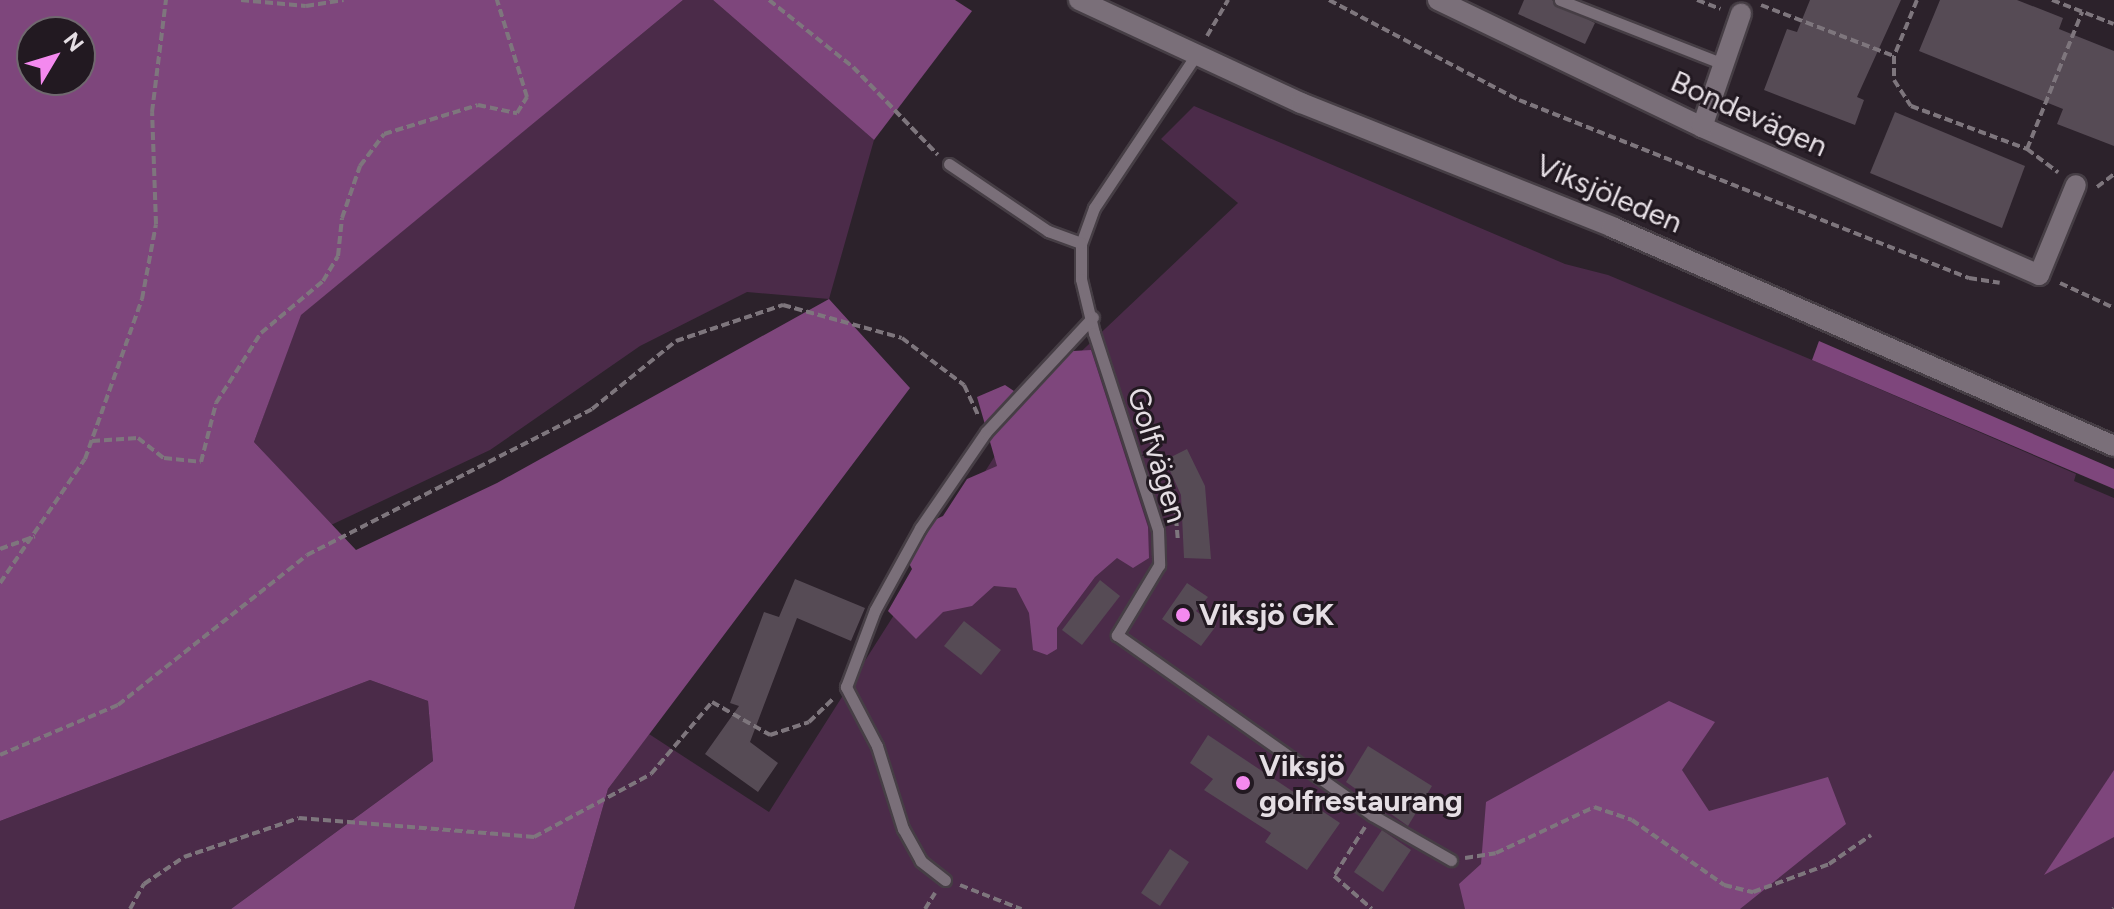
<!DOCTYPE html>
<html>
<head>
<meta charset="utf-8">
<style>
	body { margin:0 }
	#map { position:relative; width:2114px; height:909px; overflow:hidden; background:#2c222b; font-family:Figtree,sans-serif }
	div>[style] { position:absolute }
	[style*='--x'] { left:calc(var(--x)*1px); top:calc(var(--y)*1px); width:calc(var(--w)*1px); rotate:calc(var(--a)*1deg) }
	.green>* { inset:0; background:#4b2b49 }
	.forest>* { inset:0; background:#7e467c }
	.building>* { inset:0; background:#564b55 }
	.path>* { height:4px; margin-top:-2px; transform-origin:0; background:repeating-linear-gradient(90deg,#7e767d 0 8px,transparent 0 12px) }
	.roads { filter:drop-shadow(2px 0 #463e45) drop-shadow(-2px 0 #463e45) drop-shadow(0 2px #463e45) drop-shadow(0 -2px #463e45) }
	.service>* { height:11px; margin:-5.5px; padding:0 5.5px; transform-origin:5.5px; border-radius:5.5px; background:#7a6f79 }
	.minor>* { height:20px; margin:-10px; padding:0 10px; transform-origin:10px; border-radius:10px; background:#7a6f79 }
	.secondary>* { height:20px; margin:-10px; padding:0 10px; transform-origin:10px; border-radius:10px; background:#7a6f79 }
	.dots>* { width:22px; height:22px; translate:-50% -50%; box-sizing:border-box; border:4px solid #221921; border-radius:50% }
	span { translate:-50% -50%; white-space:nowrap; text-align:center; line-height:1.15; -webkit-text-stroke:6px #221921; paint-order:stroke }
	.street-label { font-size:30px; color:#e5dee4 }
	.poi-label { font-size:30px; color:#e5dee4; font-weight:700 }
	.left { translate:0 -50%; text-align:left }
	.north { position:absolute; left:16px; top:16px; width:80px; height:80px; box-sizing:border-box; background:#221921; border:2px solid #70686f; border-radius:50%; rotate:52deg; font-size:22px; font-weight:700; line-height:32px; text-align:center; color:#e5dee4 }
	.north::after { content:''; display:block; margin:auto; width:28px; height:36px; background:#f489ef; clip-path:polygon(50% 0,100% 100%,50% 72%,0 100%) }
</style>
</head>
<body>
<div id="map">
	<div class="green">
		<div style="clip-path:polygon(683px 0,713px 0,874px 140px,829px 299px,747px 292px,640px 346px,490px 450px,331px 525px,254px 442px,300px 315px)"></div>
		<div style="clip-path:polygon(1194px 106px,1565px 264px,1608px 275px,1812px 360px,2076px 474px,2074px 481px,2114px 498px,2114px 909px,574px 909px,608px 789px,649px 734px,769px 812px,1031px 399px,1238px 203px,1161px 139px)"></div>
		<div style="clip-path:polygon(370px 680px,428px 701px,433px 761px,231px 909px,0 909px,0 821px)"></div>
	</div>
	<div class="forest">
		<div style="clip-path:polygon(evenodd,0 0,683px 0,301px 315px,254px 442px,356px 550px,497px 483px,829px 299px,910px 388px,608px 789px,574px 909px,231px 909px,433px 761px,428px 701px,370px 680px,0 821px,0 0,32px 32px,80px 32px,80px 80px,32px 80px,32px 32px)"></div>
		<div style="clip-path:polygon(713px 0,955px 0,972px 11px,874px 140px)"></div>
		<div style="clip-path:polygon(1819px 341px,2114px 469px,2114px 489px,1812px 360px)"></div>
		<div style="clip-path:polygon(1091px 350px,1148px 527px,1149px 558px,1133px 568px,1117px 558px,1095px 577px,1057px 628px,1057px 649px,1047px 655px,1033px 650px,1029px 613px,1016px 588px,994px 586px,972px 606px,943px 612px,916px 639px,888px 611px,912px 569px,902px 550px,916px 528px,943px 516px,967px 479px,997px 466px,977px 397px,1005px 385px,1023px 397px,1073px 351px)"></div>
		<div style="clip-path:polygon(1669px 701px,1715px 722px,1682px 770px,1709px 811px,1828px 777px,1846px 824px,1740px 909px,1465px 909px,1459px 884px,1481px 864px,1486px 802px)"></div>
		<div style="clip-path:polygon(2114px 770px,2114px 837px,2044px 875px)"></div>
	</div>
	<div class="building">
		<div style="clip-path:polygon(1524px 0,1552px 0,1595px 23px,1585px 44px,1518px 14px)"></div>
		<div style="clip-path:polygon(1810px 0,1901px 0,1857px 97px,1864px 100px,1855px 125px,1764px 90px,1787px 29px,1797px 32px)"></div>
		<div style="clip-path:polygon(1940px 0,2017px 0,2063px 18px,2059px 29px,2114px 51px,2114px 146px,2057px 124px,2063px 109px,1919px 51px)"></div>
		<div style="clip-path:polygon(1895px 112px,2025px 166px,2002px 228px,1870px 173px)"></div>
		<div style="clip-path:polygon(1187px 449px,1205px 486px,1211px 559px,1184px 558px,1181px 495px,1165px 460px)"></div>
		<div style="clip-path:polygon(795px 579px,865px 608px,851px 641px,797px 618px,750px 742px,778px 763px,758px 792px,705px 754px,739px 706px,730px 703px,764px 612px,779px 617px)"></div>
		<div style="clip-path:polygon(1100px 580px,1120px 596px,1082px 645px,1062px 630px)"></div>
		<div style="clip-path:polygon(1187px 583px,1208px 597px,1196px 611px,1216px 626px,1201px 646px,1162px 619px)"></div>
		<div style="clip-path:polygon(964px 621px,1001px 650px,981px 675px,944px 646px)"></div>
		<div style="clip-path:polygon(1208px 735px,1340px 823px,1307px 870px,1265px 842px,1271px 833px,1204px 790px,1213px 779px,1190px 763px)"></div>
		<div style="clip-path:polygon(1368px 746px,1432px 786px,1408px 826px,1346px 782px)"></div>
		<div style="clip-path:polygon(1382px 830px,1411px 850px,1383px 892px,1354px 872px)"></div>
		<div style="clip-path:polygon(1170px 849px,1189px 862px,1160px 906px,1141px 893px)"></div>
	</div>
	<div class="path">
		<div style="--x:241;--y:0;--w:65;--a:5.3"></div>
		<div style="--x:306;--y:6;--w:38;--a:-9"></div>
		<div style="--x:769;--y:0;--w:107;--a:38.6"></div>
		<div style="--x:853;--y:67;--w:122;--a:46"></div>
		<div style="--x:1329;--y:0;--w:215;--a:27.8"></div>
		<div style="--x:1519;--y:100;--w:484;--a:21.6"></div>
		<div style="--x:1969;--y:278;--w:31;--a:9"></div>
		<div style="--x:1697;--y:0;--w:25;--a:21"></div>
		<div style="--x:1917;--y:0;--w:61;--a:112.3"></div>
		<div style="--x:1894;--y:56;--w:24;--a:90"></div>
		<div style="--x:1894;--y:80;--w:31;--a:57"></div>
		<div style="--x:1911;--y:106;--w:124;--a:20.3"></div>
		<div style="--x:2027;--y:149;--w:39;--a:37"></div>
		<div style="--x:2052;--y:0;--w:66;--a:21.2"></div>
		<div style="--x:1761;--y:5;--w:142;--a:21"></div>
		<div style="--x:1207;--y:36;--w:42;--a:-59.7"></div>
		<div style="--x:2027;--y:149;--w:148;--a:-68.1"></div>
		<div style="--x:2097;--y:187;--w:21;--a:-37"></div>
		<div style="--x:2060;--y:283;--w:60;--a:24.8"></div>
		<div style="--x:1144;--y:425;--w:75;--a:66.5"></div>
		<div style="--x:1174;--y:494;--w:48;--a:85.2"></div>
		<div style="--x:92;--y:441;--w:46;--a:-3.7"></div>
		<div style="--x:138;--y:438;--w:33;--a:38"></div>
		<div style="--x:164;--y:458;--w:37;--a:6"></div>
		<div style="--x:201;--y:462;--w:61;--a:-75.7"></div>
		<div style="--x:216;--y:403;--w:83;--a:-57.3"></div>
		<div style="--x:261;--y:333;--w:81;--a:-40"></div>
		<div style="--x:323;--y:281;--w:29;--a:-59"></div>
		<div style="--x:338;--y:256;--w:38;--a:-84"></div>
		<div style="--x:342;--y:218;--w:55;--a:-70.9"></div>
		<div style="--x:360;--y:166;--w:40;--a:-53"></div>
		<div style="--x:384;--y:134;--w:98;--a:-17.1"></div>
		<div style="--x:478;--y:105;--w:40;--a:12"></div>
		<div style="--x:517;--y:113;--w:19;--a:-58"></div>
		<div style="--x:527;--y:97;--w:102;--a:-107.2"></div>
		<div style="--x:0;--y:549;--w:37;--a:-20"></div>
		<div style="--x:0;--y:583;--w:150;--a:-55.6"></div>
		<div style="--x:85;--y:459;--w:170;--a:-70.4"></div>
		<div style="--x:142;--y:299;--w:76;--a:-79.4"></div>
		<div style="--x:156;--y:224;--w:112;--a:-92"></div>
		<div style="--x:152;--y:112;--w:113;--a:-82.9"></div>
		<div style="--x:0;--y:755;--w:128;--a:-23"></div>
		<div style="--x:118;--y:705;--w:241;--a:-38.4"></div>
		<div style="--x:307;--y:555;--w:320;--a:-27.1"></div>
		<div style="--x:592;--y:409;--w:108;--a:-39"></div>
		<div style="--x:676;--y:341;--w:113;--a:-18.6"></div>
		<div style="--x:783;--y:305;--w:123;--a:15.5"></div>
		<div style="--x:902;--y:338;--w:78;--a:37.2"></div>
		<div style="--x:964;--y:385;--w:33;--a:65"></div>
		<div style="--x:1365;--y:827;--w:58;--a:122.3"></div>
		<div style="--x:1334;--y:876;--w:50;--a:41"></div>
		<div style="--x:1465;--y:858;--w:31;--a:-9"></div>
		<div style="--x:1496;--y:853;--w:108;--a:-25.1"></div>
		<div style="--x:1594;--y:807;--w:40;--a:18.9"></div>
		<div style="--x:1632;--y:820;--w:113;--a:35.2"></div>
		<div style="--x:1724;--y:885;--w:30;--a:14"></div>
		<div style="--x:1753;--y:892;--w:81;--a:-20.2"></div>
		<div style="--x:1829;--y:864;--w:51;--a:-34.6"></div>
		<div style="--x:960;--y:885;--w:66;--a:21.5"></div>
		<div style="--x:130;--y:909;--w:29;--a:-61"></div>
		<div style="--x:144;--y:884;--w:48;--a:-34"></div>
		<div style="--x:184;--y:857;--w:121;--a:-18.7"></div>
		<div style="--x:299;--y:818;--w:236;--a:4.6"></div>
		<div style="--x:534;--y:837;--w:133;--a:-28.3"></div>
		<div style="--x:651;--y:774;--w:94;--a:-49.7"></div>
		<div style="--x:712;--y:702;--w:67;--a:29.6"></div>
		<div style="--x:770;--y:735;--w:41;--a:-18.4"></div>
		<div style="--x:809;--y:722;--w:35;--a:-44"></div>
		<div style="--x:925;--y:909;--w:19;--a:-58"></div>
		<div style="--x:2113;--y:909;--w:1;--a:-45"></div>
	</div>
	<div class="roads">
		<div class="service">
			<div style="--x:1560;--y:0;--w:173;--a:21.4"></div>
			<div style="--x:1196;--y:55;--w:184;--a:123.7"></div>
			<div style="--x:1094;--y:208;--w:37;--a:110"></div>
			<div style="--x:1081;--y:243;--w:36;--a:90"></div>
			<div style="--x:1081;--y:279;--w:56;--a:76.5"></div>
			<div style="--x:1094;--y:333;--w:207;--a:72"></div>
			<div style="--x:1158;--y:530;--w:35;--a:88"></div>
			<div style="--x:1159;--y:565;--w:82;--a:121"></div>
			<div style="--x:1117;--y:635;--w:312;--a:35.2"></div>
			<div style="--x:1372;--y:815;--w:91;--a:29.7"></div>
			<div style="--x:949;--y:164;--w:120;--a:34.1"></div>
			<div style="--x:1048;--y:231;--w:35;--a:20"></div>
			<div style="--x:945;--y:880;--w:31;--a:-142"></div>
			<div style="--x:921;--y:861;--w:37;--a:-119"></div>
			<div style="--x:903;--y:829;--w:87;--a:-107.4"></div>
			<div style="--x:877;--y:746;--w:67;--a:-117.7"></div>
			<div style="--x:846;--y:687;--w:82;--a:-69.4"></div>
			<div style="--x:875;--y:610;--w:94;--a:-61.2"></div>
			<div style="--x:920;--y:528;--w:116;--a:-55.5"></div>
			<div style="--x:986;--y:432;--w:157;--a:-47.1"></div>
		</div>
		<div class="minor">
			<div style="--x:1438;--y:0;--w:293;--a:25.7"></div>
			<div style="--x:1702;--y:127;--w:368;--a:23.7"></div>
			<div style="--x:2039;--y:275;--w:97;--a:-67.7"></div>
			<div style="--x:1702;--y:127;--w:120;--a:-71"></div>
		</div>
		<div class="secondary">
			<div style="--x:1079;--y:0;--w:245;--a:24.9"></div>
			<div style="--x:1301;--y:103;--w:335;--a:21.7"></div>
			<div style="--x:1612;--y:227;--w:548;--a:23.57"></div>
		</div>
	</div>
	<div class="dots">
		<div style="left:1183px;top:615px;background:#f489ef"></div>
		<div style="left:1243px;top:783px;background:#f489ef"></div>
	</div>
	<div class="street-label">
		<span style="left:1749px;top:114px;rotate:24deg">Bondevägen</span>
		<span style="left:1609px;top:194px;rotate:23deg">Viksjöleden</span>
		<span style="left:1157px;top:455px;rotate:73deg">Golfvägen</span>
	</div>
	<div class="poi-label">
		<span class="left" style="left:1199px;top:615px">Viksjö GK</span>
		<span class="left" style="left:1259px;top:783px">Viksjö<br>golfrestaurang</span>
	</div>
	<div class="north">N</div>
</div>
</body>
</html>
